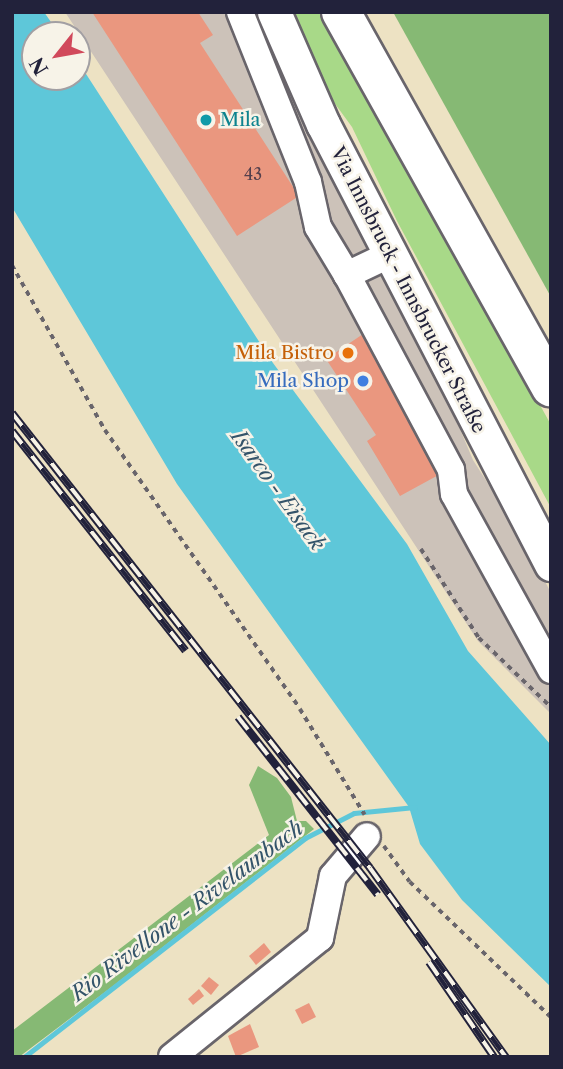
<!DOCTYPE html>
<html>
<head>
<meta charset="utf-8">
<style>
	body { margin:0 }
	#map { position:relative; width:563px; height:1069px; overflow:hidden; background:#ede2c3; font-family:"Libre Caslon Text",serif }
	div>[style] { position:absolute }
	[style*='--x'] { left:calc(var(--x)*1px); top:calc(var(--y)*1px); width:calc(var(--w)*1px); rotate:calc(var(--a)*1deg) }
	.industrial>* { inset:0; background:#ccc2b9 }
	.green>* { inset:0; background:#a8d988 }
	.forest>* { inset:0; background:#86b974 }
	.water>* { inset:0; background:#5ec7d9 }
	.stream>* { height:5px; margin:-2.5px; padding:0 2.5px; transform-origin:2.5px; border-radius:2.5px; background:#5ec7d9 }
	.building>* { inset:0; background:#ea977f }
	.path>* { height:3.5px; margin-top:-1.75px; transform-origin:0; background:repeating-linear-gradient(90deg,#69656b 0 5px,transparent 0 10px) }
	.roads { filter:drop-shadow(2px 0 #69656b) drop-shadow(-2px 0 #69656b) drop-shadow(0 2px #69656b) drop-shadow(0 -2px #69656b) }
	.minor>* { height:26px; margin:-13px; padding:0 13px; transform-origin:13px; border-radius:13px; background:#fff }
	.major>* { height:33px; margin:-16.5px; padding:0 16.5px; transform-origin:16.5px; border-radius:16.5px; background:#fff }
	.highway>* { height:38px; margin:-19px; padding:0 19px; transform-origin:19px; border-radius:19px; background:#fff }
	.rail>* { height:8px; margin-top:-4px; transform-origin:0; background:repeating-linear-gradient(90deg,#f7f3e8 0 16px,#22223b 0 32px); box-sizing:border-box; border-block:2px solid #22223b }
	.dots>* { width:19px; height:19px; translate:-50% -50%; box-sizing:border-box; border:4px solid #f7f3e8; border-radius:50% }
	span { translate:-50% -50%; white-space:nowrap; text-align:center; line-height:1.15; -webkit-text-stroke:5px #f7f3e8; paint-order:stroke }
	.number-label { font-size:16px; color:#543f4c }
	.number-label span { -webkit-text-stroke-width:0 }
	.culture-label { font-size:19px; color:#0d838f }
	.left { translate:0 -50%; text-align:left }
	.street-label { font-size:19px; color:#22223b }
	.food-label { font-size:19px; color:#c56008 }
	.right { translate:-100% -50%; text-align:right }
	.shop-label { font-size:19px; color:#366cbe }
	.water-label { font-size:21px; color:#34546a; font-style:italic }
	.frame { position:absolute; inset:0; border:14px solid #22223b; pointer-events:none }
	.north { position:absolute; left:21px; top:21px; width:70px; height:70px; box-sizing:border-box; background:#f7f3e8; border:2px solid #a29fa3; border-radius:50%; rotate:239deg; font-size:19px; font-weight:700; line-height:28px; text-align:center; color:#22223b }
	.north::after { content:''; display:block; margin:auto; width:24px; height:32px; background:#d1495b; clip-path:polygon(50% 0,100% 100%,50% 72%,0 100%) }
</style>
</head>
<body>
<div id="map">
	<div class="industrial">
		<div style="clip-path:polygon(65px 12px,262px 12px,435px 370px,473px 460px,522px 537px,551px 593px,551px 714px,478px 641px)"></div>
	</div>
	<div class="green">
		<div style="clip-path:polygon(289px 12px,324px 12px,551px 425px,551px 508px,397px 221px,352px 127px,322px 86px)"></div>
	</div>
	<div class="forest">
		<div style="clip-path:polygon(393px 12px,551px 12px,551px 297px)"></div>
		<div style="clip-path:polygon(258px 766px,277px 778px,291px 797px,297px 821px,306px 821px,314px 829px,117px 983px,19px 1057px,12px 1057px,12px 1031px,269px 835px,249px 785px)"></div>
	</div>
	<div class="water">
		<div style="clip-path:polygon(12px 12px,44px 12px,60px 35px,35px 35px,35px 77px,77px 77px,77px 60px,273px 363px,407px 544px,468px 651px,551px 745px,551px 987px,462px 900px,420px 844px,409px 807px,177px 484px,12px 207px)"></div>
	</div>
	<div class="stream">
		<div style="--x:24;--y:1057;--w:356;--a:-37.9"></div>
		<div style="--x:305;--y:838;--w:55;--a:-27"></div>
		<div style="--x:354;--y:813;--w:61;--a:-5.6"></div>
	</div>
	<div class="building">
		<div style="clip-path:polygon(92px 12px,198px 12px,213px 35px,200px 43px,299px 196px,237px 236px)"></div>
		<div style="clip-path:polygon(369px 330px,444px 472px,400px 496px,367px 441px,376px 435px,326px 359px)"></div>
		<div style="clip-path:polygon(264px 943px,271px 952px,256px 965px,249px 956px)"></div>
		<div style="clip-path:polygon(209px 977px,219px 985px,211px 995px,201px 986px)"></div>
		<div style="clip-path:polygon(199px 989px,204px 996px,193px 1005px,188px 999px)"></div>
		<div style="clip-path:polygon(309px 1003px,316px 1017px,302px 1024px,295px 1010px)"></div>
		<div style="clip-path:polygon(250px 1024px,259px 1047px,236px 1057px,228px 1036px)"></div>
	</div>
	<div class="path">
		<div style="--x:12;--y:265;--w:189;--a:60.6"></div>
		<div style="--x:105;--y:430;--w:340;--a:55"></div>
		<div style="--x:300;--y:709;--w:124;--a:58.5"></div>
		<div style="--x:421;--y:549;--w:106;--a:56.9"></div>
		<div style="--x:479;--y:638;--w:100;--a:43.8"></div>
		<div style="--x:384;--y:846;--w:44;--a:54.2"></div>
		<div style="--x:410;--y:882;--w:195;--a:43.8"></div>
	</div>
	<div class="roads">
		<div class="minor">
			<div style="--x:240;--y:12;--w:183;--a:68.2"></div>
			<div style="--x:308;--y:182;--w:46;--a:77.5"></div>
			<div style="--x:318;--y:227;--w:56;--a:58.9"></div>
			<div style="--x:391;--y:254;--w:49;--a:154.5"></div>
			<div style="--x:347;--y:275;--w:221;--a:61.9"></div>
			<div style="--x:451;--y:470;--w:24;--a:83"></div>
			<div style="--x:454;--y:494;--w:201;--a:61.1"></div>
			<div style="--x:172;--y:1057;--w:190;--a:-38.8"></div>
			<div style="--x:320;--y:938;--w:63;--a:-78.2"></div>
			<div style="--x:333;--y:876;--w:52;--a:-49.6"></div>
		</div>
		<div class="major">
			<div style="--x:274;--y:12;--w:122;--a:66.4"></div>
			<div style="--x:323;--y:124;--w:496;--a:62.6"></div>
		</div>
		<div class="highway">
			<div style="--x:341;--y:12;--w:430;--a:60.8"></div>
		</div>
	</div>
	<div class="rail">
		<div style="--x:12;--y:413;--w:579;--a:51.8"></div>
		<div style="--x:370;--y:868;--w:233;--a:54.3"></div>
		<div style="--x:12;--y:431;--w:280;--a:51.7"></div>
		<div style="--x:238;--y:717;--w:226;--a:51.8"></div>
		<div style="--x:429;--y:962;--w:115;--a:55.6"></div>
	</div>
	<div class="dots">
		<div style="left:206px;top:120px;background:#0f9aa8"></div>
		<div style="left:348px;top:353px;background:#e8710a"></div>
		<div style="left:363px;top:381px;background:#3f7fe0"></div>
	</div>
	<div class="number-label">
		<span style="left:253px;top:174px">43</span>
	</div>
	<div class="culture-label">
		<span class="left" style="left:220px;top:120px">Mila</span>
	</div>
	<div class="street-label">
		<span style="left:408px;top:290px;rotate:63deg">Via Innsbruck - Innsbrucker Straße</span>
	</div>
	<div class="food-label">
		<span class="right" style="left:334px;top:353px">Mila Bistro</span>
	</div>
	<div class="shop-label">
		<span class="right" style="left:349px;top:381px">Mila Shop</span>
	</div>
	<div class="water-label">
		<span style="left:278px;top:490px;rotate:54deg">Isarco - Eisack</span>
		<span style="left:187px;top:911px;rotate:-37deg">Rio Rivellone - Rivelaunbach</span>
	</div>
	<div class="frame"></div>
	<div class="north">N</div>
</div>
</body>
</html>
